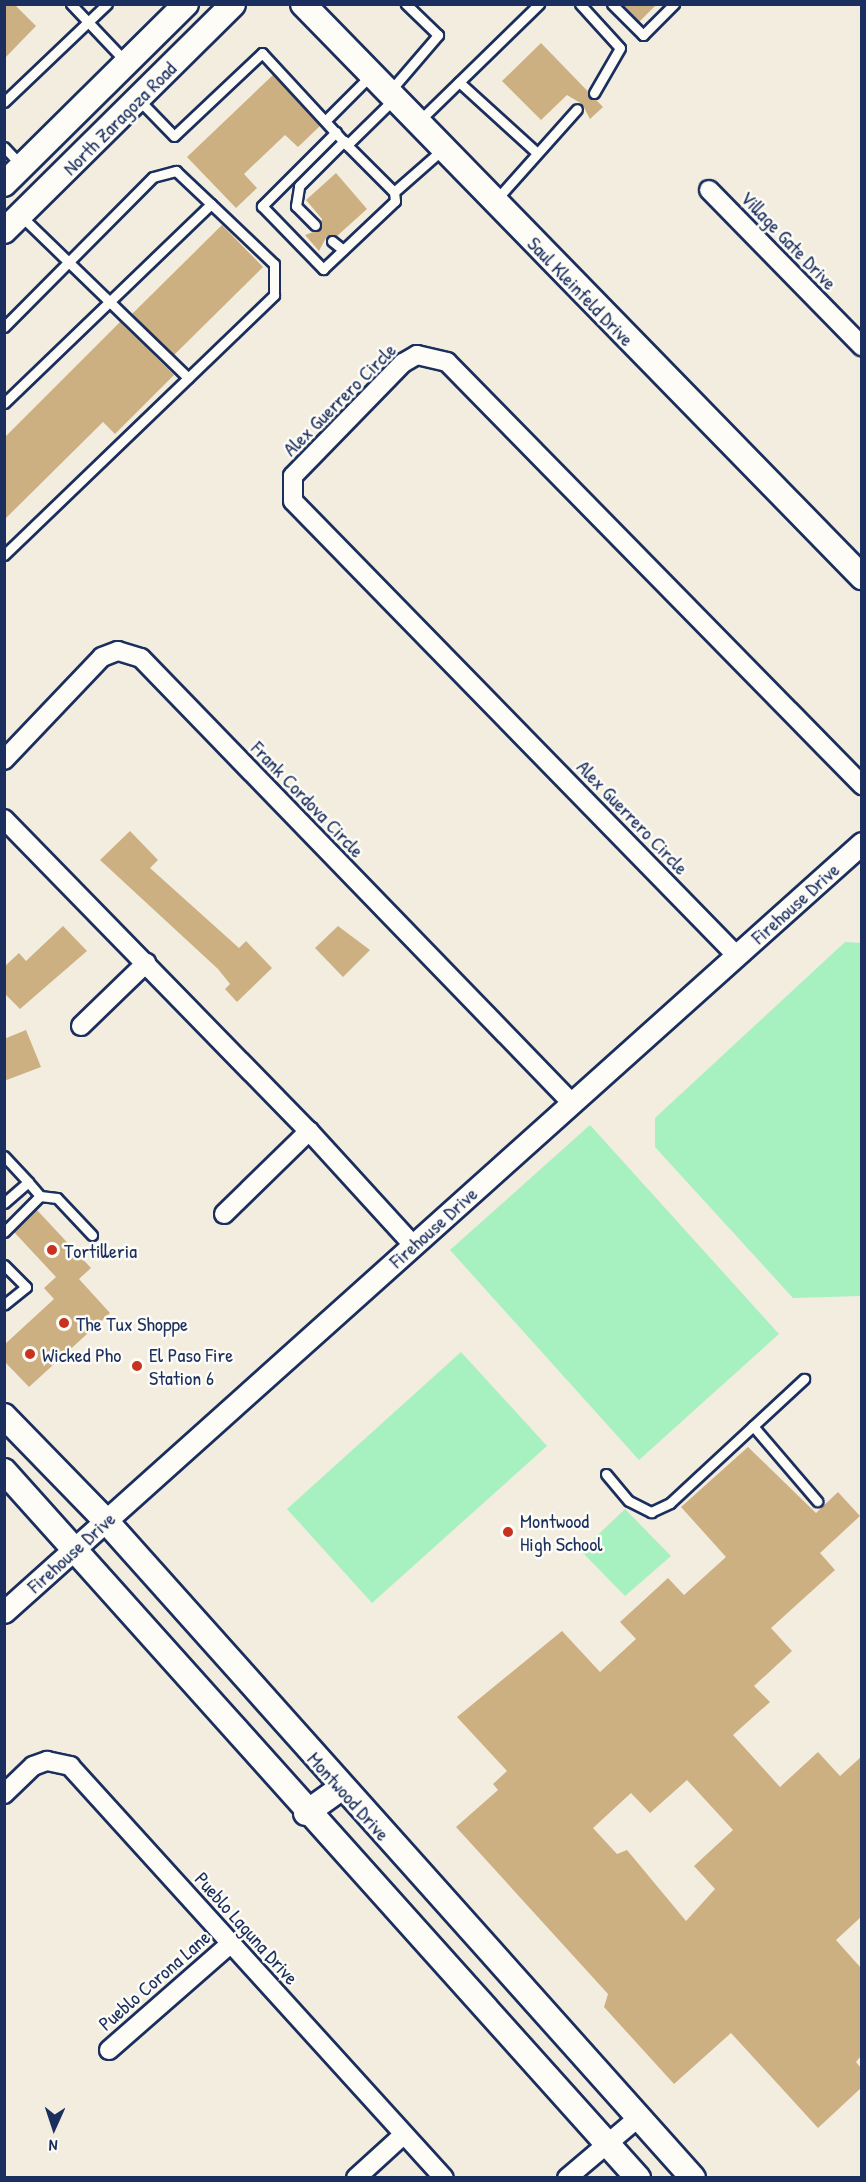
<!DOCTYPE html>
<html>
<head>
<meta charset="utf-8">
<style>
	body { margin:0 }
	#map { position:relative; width:866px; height:2182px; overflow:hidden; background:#f3ede0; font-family:"Patrick Hand",sans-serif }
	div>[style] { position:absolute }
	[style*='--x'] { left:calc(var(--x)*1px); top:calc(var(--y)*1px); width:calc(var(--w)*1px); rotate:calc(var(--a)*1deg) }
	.green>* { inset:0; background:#a7f0bf }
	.building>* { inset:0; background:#cdb082 }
	.roads { filter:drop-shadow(2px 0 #1b2f5e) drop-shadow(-2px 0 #1b2f5e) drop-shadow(0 2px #1b2f5e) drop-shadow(0 -2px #1b2f5e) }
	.service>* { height:9px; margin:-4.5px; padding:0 4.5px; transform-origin:4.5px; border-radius:4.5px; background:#fdfcf7 }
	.minor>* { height:18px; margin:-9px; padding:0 9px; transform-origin:9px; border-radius:9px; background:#fdfcf7 }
	.tertiary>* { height:21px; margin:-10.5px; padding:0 10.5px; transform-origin:10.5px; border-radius:10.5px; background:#fdfcf7 }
	.secondary>* { height:24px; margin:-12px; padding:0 12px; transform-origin:12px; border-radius:12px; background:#fdfcf7 }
	.dots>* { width:16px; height:16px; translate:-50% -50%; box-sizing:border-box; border:3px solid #fdfcf7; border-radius:50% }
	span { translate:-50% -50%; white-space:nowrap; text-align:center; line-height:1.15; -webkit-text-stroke:5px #fdfcf7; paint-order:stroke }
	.street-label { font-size:20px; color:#1b2f5e }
	.poi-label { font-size:20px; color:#1b2f5e }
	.left { translate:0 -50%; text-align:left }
	.frame { position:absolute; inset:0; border:6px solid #1b2f5e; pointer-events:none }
	.north { position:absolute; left:24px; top:2098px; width:60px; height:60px; -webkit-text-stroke:4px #fdfcf7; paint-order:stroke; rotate:183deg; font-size:16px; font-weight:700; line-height:24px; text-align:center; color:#1b2f5e }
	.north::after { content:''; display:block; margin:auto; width:21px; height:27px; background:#1b2f5e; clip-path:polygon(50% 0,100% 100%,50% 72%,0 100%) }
</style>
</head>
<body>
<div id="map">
	<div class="green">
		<div style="clip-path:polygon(845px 942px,862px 943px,861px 1296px,793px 1298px,655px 1147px,655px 1118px)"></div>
		<div style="clip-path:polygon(590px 1125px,779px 1334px,639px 1460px,450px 1250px)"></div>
		<div style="clip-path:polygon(461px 1352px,547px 1446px,372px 1603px,287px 1509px)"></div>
		<div style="clip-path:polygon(625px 1509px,671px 1556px,625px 1596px,581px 1551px)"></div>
	</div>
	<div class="building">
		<div style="clip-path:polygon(4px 4px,14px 4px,36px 26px,4px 59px)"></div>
		<div style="clip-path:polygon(622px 4px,657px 4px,639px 22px)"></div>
		<div style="clip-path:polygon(541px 43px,603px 107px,590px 119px,582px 104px,567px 95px,541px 120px,502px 81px)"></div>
		<div style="clip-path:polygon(273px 75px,320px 126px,298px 147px,285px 135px,244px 174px,257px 188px,236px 208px,187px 157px)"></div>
		<div style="clip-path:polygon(336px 173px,367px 209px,337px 236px,327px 236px,319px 251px,305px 235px,319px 230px,322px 219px,306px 200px)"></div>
		<div style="clip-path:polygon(222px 225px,263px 267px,174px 355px,132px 314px)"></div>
		<div style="clip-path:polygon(120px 322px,174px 375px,115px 434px,103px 422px,4px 520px,4px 438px)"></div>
		<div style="clip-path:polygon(130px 831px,158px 860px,150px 868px,239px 948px,246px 941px,272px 968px,237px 1002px,225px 989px,230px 984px,218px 969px,100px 860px)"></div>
		<div style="clip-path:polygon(63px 926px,87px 951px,20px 1009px,4px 993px,4px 967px,19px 953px,26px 961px)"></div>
		<div style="clip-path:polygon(338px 926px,370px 950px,343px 977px,315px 948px)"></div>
		<div style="clip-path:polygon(26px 1030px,41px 1067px,4px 1081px,4px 1039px)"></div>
		<div style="clip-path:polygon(37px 1210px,91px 1268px,79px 1279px,110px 1313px,29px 1387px,4px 1361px,4px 1345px,54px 1299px,44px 1288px,56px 1277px,14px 1232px)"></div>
		<div style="clip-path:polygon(evenodd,748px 1447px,816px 1513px,838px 1492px,860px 1516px,820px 1553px,835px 1570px,771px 1628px,792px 1651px,754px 1686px,770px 1702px,733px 1735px,780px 1787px,818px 1752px,840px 1776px,861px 1757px,861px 1917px,836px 1940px,861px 1968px,861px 2056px,856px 2062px,861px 2068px,861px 2088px,818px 2128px,731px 2033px,674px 2084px,604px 2007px,608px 1994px,456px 1827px,498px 1790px,493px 1784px,507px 1771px,457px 1717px,562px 1631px,600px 1672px,636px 1639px,620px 1622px,668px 1578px,684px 1595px,726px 1557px,681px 1507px,748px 1447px,687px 1780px,733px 1830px,694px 1866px,715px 1889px,686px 1921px,627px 1850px,617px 1854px,593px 1828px,631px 1793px,650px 1813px,687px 1780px)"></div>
	</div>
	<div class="roads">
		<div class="service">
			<div style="--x:71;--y:4;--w:79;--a:46.5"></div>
			<div style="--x:580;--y:4;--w:59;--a:47.7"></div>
			<div style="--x:620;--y:48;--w:52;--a:120"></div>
			<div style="--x:612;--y:4;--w:44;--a:45"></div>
			<div style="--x:643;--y:35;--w:44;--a:-45"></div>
			<div style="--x:459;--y:82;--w:105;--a:42.3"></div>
			<div style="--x:390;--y:91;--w:74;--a:-49.4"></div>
			<div style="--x:438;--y:35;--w:45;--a:-135.9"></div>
			<div style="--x:139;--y:100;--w:50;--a:45.8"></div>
			<div style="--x:174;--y:136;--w:121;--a:-43.3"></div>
			<div style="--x:262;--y:53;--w:125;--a:47.3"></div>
			<div style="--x:4;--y:102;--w:142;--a:-43.6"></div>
			<div style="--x:327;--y:119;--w:62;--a:-45"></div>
			<div style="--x:419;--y:121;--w:168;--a:-44.3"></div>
			<div style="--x:336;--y:132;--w:105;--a:135"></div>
			<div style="--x:262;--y:206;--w:88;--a:45.9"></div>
			<div style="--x:323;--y:269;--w:99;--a:-43.4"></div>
			<div style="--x:395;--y:201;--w:9;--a:-96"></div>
			<div style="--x:394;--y:192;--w:66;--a:-135"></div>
			<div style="--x:347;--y:145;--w:66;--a:-44.4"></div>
			<div style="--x:4;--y:147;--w:25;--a:47"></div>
			<div style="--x:394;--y:192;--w:65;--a:-41.3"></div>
			<div style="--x:495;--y:201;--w:123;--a:-48.3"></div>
			<div style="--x:20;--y:215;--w:234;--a:44.1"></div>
			<div style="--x:315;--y:225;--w:27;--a:-135"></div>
			<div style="--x:296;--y:206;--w:20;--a:-81"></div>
			<div style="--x:299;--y:186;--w:64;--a:-45"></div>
			<div style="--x:332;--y:241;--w:14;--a:39"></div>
			<div style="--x:4;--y:327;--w:211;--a:-45.2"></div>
			<div style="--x:153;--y:177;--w:24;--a:-15"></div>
			<div style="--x:176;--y:171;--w:48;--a:43.3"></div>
			<div style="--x:211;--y:204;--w:287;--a:136.1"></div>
			<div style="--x:4;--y:555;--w:375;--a:-43.9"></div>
			<div style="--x:274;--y:295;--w:31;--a:-90"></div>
			<div style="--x:274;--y:264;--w:87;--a:-136.4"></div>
			<div style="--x:4;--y:1156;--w:35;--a:47"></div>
			<div style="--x:40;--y:1196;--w:17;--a:7"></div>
			<div style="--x:57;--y:1198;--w:51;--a:46.6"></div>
			<div style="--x:4;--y:1203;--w:32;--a:-41"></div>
			<div style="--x:28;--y:1182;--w:18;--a:49"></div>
			<div style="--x:40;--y:1196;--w:51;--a:135"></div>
			<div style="--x:4;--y:1265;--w:31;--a:45"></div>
			<div style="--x:26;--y:1287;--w:28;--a:141"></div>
			<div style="--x:753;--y:1426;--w:99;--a:49.5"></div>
			<div style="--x:606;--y:1474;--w:35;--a:50"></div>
			<div style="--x:629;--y:1501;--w:25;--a:27"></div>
			<div style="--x:651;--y:1512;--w:21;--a:-25"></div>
			<div style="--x:670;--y:1503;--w:183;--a:-42.8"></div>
		</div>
		<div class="minor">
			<div style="--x:709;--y:190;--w:219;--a:45.6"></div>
			<div style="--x:4;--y:760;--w:142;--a:-46.4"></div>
			<div style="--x:102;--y:657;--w:17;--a:-21"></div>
			<div style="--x:118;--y:651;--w:24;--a:17"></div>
			<div style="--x:141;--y:658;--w:620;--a:45.92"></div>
			<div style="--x:4;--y:819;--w:436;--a:45.7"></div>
			<div style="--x:309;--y:1131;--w:154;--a:47.6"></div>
			<div style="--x:736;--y:955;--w:634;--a:-134.3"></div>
			<div style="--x:293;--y:501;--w:25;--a:-90"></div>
			<div style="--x:293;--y:476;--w:158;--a:-45.8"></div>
			<div style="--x:403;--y:363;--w:16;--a:-30"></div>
			<div style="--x:417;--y:355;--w:31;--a:13"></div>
			<div style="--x:447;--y:362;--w:593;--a:45.55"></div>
			<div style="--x:81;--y:1026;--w:91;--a:-44.1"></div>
			<div style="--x:224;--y:1214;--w:119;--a:-44.3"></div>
			<div style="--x:4;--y:1794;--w:40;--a:-44"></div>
			<div style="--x:33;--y:1766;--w:15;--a:-20"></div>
			<div style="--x:47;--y:1761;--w:24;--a:12"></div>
			<div style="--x:70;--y:1766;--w:556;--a:47.77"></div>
			<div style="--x:109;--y:2050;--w:161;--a:-41.2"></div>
			<div style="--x:356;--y:2178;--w:61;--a:-42.3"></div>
			<div style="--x:567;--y:2178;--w:93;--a:-40.2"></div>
		</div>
		<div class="tertiary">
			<div style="--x:4;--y:1612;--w:1152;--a:-41.87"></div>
		</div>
		<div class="secondary">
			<div style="--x:303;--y:4;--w:801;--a:45.71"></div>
			<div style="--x:4;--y:184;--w:256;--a:-44.7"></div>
			<div style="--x:4;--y:231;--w:322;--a:-44.7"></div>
			<div style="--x:4;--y:1416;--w:146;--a:45.8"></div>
			<div style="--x:106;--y:1521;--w:881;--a:48.22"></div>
			<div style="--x:4;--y:1471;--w:950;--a:48.12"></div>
			<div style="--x:306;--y:1813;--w:43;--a:-35.5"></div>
		</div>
	</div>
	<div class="dots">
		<div style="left:52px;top:1250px;background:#c8321e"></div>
		<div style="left:64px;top:1323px;background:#c8321e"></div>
		<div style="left:30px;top:1354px;background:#c8321e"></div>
		<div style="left:137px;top:1366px;background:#c8321e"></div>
		<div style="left:508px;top:1532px;background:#c8321e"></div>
	</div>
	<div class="street-label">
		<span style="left:119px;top:118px;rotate:-45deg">North Zaragoza Road</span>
		<span style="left:789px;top:240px;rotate:46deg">Village Gate Drive</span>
		<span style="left:581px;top:291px;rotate:46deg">Saul Kleinfeld Drive</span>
		<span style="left:339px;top:399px;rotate:-45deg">Alex Guerrero Circle</span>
		<span style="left:308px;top:799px;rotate:46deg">Frank Cordova Circle</span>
		<span style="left:633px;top:817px;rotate:46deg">Alex Guerrero Circle</span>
		<span style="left:795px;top:903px;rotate:-42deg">Firehouse Drive</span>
		<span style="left:433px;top:1227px;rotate:-42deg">Firehouse Drive</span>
		<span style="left:71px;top:1552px;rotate:-42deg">Firehouse Drive</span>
		<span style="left:349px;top:1796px;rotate:48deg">Montwood Drive</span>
		<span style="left:247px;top:1928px;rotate:48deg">Pueblo Laguna Drive</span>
		<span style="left:154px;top:1980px;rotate:-41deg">Pueblo Corona Lane</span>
	</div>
	<div class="poi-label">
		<span class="left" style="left:64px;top:1250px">Tortilleria</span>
		<span class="left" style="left:76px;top:1323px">The Tux Shoppe</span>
		<span class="left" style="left:42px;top:1354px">Wicked Pho</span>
		<span class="left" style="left:149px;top:1366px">El Paso Fire<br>Station 6</span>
		<span class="left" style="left:520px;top:1532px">Montwood<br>High School</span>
	</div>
	<div class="frame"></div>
	<div class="north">N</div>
</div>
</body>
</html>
